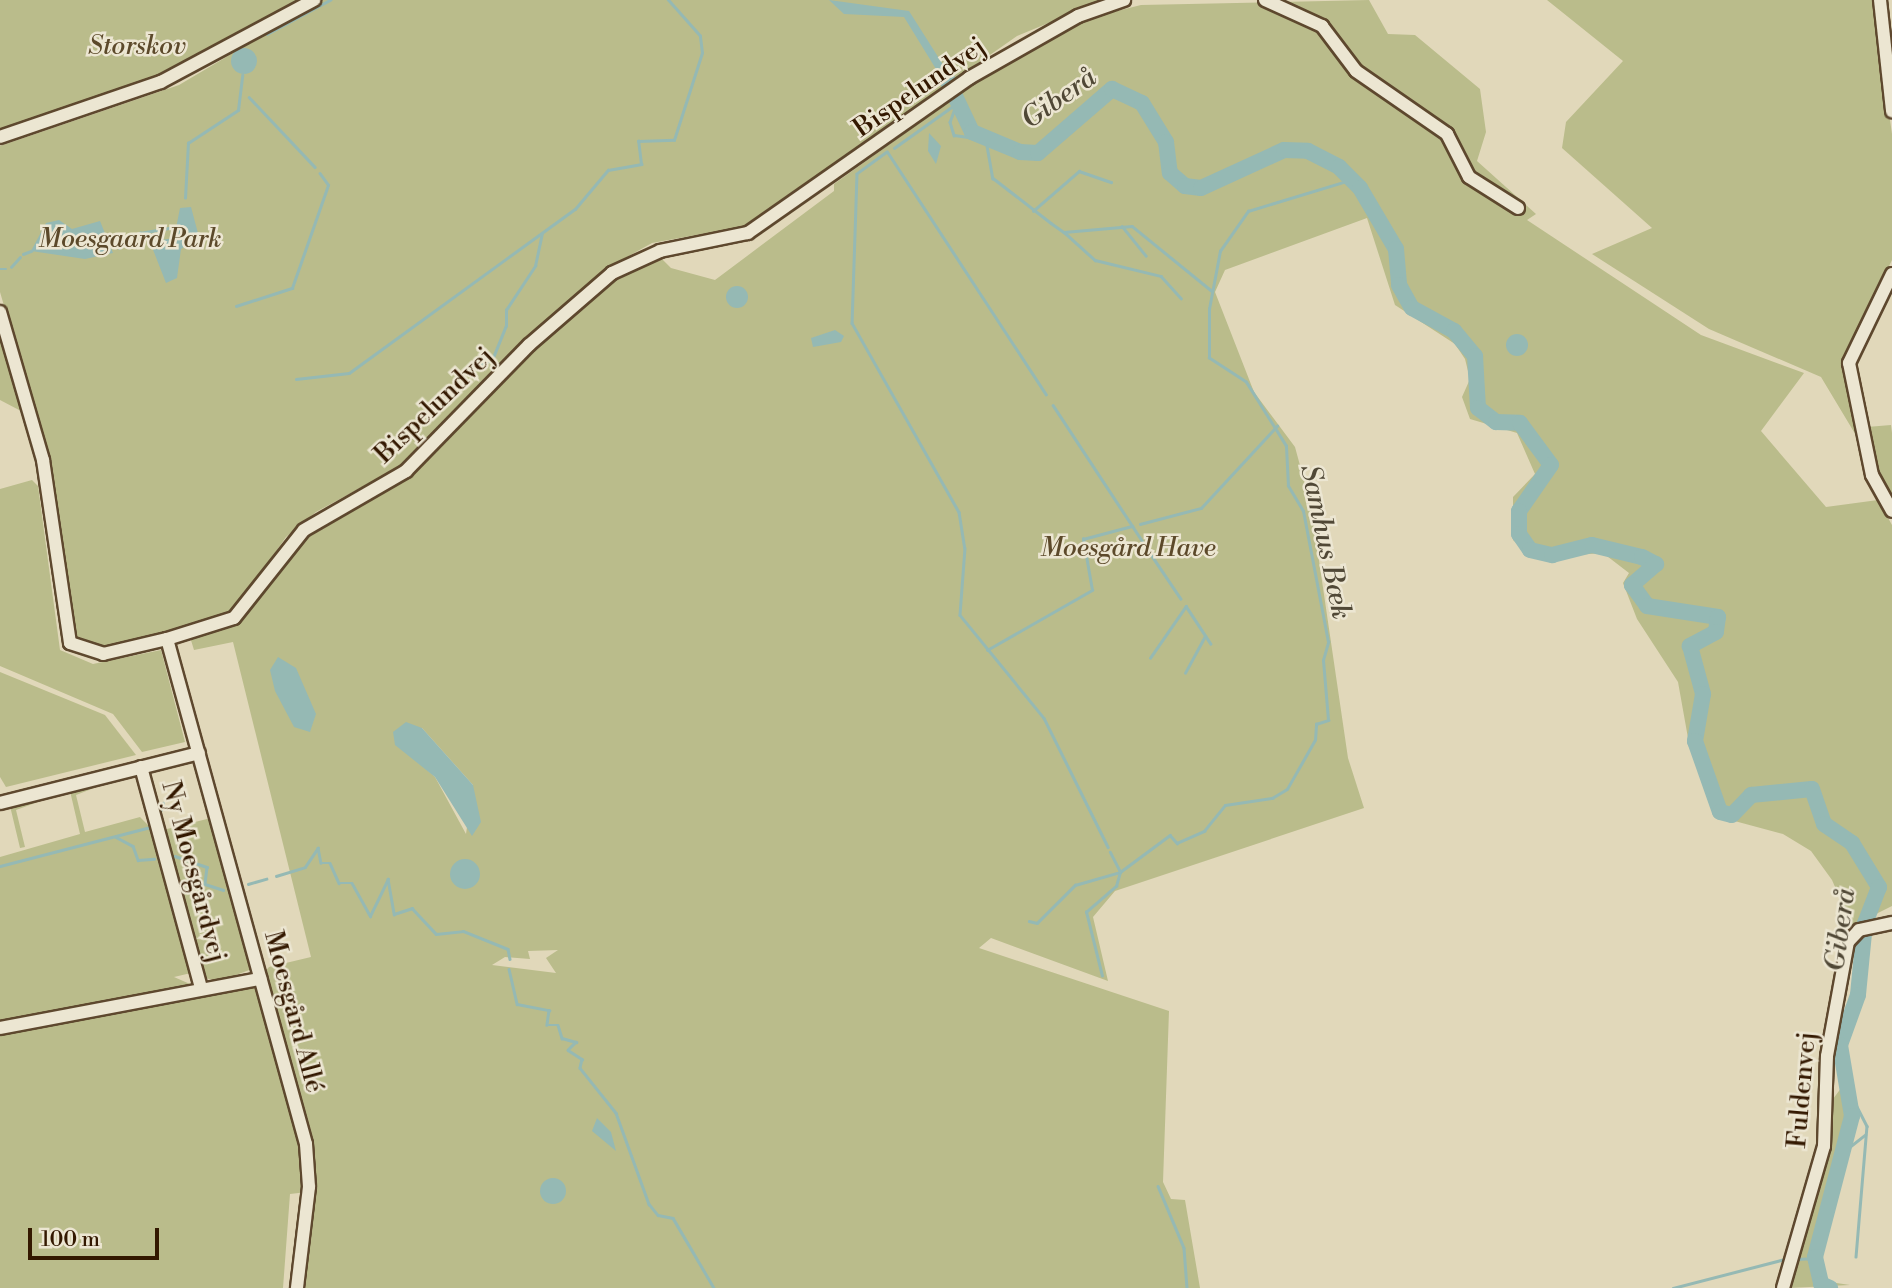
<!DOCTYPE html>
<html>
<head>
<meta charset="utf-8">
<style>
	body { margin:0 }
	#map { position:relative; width:1892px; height:1288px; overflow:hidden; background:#e1d8ba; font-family:"Libre Bodoni",serif }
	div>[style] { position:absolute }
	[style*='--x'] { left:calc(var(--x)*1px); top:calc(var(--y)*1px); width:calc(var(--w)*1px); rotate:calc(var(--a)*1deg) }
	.green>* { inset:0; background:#babc8b }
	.water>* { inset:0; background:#95b9b4 }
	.round { border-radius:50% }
	.stream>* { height:2.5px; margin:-1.25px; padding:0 1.25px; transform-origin:1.25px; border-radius:1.25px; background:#95b9b4 }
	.river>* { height:16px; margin:-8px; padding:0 8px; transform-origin:8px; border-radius:8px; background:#95b9b4 }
	.roads { filter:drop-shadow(2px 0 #5e482e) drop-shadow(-2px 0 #5e482e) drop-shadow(0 2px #5e482e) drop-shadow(0 -2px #5e482e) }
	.minor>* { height:12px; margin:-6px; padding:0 6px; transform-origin:6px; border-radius:6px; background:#ece6d2 }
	span { translate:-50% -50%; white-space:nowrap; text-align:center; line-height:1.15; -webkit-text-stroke:5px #ece6d2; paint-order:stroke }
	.park-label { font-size:26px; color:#5c492a; font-style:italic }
	.street-label { font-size:26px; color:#331800 }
	.water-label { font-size:28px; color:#504836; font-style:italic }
	.scale { position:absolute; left:28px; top:1228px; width:131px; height:32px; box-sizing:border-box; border:4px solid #331800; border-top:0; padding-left:9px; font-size:21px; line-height:24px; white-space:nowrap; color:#331800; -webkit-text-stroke:5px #ece6d2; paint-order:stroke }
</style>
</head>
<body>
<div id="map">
	<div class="green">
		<div style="clip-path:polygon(0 0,302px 0,138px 87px,0 130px)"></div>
		<div style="clip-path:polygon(323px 0,1104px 0,1017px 36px,746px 226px,652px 243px,611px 266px,402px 465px,316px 512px,286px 537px,232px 614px,110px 649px,74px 643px,43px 440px,0 292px,0 146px,179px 85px)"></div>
		<div style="clip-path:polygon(evenodd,1369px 0,1388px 34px,1415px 35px,1480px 89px,1486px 132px,1477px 161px,1536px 214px,1527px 220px,1701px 335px,1804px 373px,1761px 431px,1826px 507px,1878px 500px,1892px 525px,1892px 906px,1852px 926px,1832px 880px,1811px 851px,1783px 834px,1716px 816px,1688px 738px,1678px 682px,1637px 619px,1623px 583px,1629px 573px,1603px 553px,1533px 558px,1513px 540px,1513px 497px,1535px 474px,1517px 433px,1470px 419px,1462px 397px,1470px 379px,1465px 359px,1455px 344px,1395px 305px,1367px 218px,1225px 270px,1215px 292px,1254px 392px,1295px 447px,1311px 506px,1348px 758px,1364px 808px,1115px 891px,1093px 917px,1108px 981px,991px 938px,979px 948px,1169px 1011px,1163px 1182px,1171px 1199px,1185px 1200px,1200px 1288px,305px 1288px,316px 1191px,290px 1194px,283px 1288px,0 1288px,0 857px,80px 834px,70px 791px,120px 778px,76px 795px,85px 832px,140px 817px,154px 831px,191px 973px,174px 977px,190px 984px,194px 993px,253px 986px,269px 967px,311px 957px,233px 642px,194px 650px,190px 637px,227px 626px,308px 533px,424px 463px,530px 351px,615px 275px,659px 256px,671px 268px,715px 280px,834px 191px,834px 184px,1000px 65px,1077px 21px,1141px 5px,1369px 0,422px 728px,473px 785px,466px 834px,435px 777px,404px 749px,422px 728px,1369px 0,558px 950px,546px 958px,556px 973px,492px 965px,505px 957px,530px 959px,528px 951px,558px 950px)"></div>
		<div style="clip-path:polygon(1547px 0,1873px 0,1892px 134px,1892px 260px,1846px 354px,1857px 437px,1821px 377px,1709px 329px,1592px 254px,1652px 228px,1562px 148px,1566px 122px,1623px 61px)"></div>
		<div style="clip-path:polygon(0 338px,21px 411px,0 400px)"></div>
		<div style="clip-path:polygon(1891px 425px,1892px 433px,1892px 502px,1879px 479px,1867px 427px)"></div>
		<div style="clip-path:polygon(32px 480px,38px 486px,60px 650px,93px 664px,161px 650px,185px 742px,142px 752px,113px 714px,0 666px,0 489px)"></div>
		<div style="clip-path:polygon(0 672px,105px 715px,136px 755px,6px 787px,0 777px)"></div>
		<div style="clip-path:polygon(60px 794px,16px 810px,25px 847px,20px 848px,10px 806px)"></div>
		<div style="clip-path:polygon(211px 818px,252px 969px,220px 981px,204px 978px,164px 837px,167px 829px)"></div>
		<div style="clip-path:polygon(1850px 1076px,1857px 1116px,1817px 1269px,1823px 1281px,1850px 1285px,1789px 1288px,1828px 1154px,1833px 1099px)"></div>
	</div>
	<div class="water">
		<div style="clip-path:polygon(829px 0,909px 11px,954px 82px,947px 87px,904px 17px,844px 14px)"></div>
		<div class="round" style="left:231px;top:48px;width:26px;height:26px"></div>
		<div style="clip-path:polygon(929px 133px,941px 146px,936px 164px,928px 151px)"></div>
		<div style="clip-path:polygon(191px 207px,199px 237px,181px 249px,177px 278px,166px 283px,150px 242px,174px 238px,180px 208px)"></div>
		<div style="clip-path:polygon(59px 220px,72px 229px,100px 221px,113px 253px,85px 259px,31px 251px,46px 223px)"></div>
		<div class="round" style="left:726px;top:286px;width:22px;height:22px"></div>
		<div style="clip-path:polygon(835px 330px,844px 336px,841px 342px,813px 347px,811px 338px)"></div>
		<div class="round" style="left:1506px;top:334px;width:22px;height:22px"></div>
		<div style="clip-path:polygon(278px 657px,296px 668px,316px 714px,310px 732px,294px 727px,275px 691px,270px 670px)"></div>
		<div style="clip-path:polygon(406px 722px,422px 728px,473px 785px,481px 822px,472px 836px,435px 777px,395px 745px,393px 732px)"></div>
		<div class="round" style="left:450px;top:859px;width:30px;height:30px"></div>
		<div style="clip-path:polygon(597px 1118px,611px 1132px,616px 1151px,592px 1131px)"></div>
		<div class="round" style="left:540px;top:1178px;width:26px;height:26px"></div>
	</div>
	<div class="stream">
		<div style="--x:267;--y:34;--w:72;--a:-28.4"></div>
		<div style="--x:249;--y:97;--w:96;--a:46.7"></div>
		<div style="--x:957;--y:103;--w:20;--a:110"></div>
		<div style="--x:950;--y:122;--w:14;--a:73"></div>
		<div style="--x:954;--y:135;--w:30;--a:8"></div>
		<div style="--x:986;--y:140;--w:39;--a:80"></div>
		<div style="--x:993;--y:178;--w:73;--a:37.8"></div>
		<div style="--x:1051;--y:223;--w:16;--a:35"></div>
		<div style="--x:1064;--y:232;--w:68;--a:-5"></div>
		<div style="--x:1132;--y:226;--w:103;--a:39.1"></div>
		<div style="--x:894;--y:148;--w:77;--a:-35.5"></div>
		<div style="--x:185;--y:198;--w:55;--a:-86.9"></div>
		<div style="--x:188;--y:143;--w:60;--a:-33.4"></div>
		<div style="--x:238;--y:110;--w:35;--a:-83"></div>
		<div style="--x:1033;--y:211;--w:61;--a:-41"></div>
		<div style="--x:1079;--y:171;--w:34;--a:19"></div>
		<div style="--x:1122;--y:226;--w:38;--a:51"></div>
		<div style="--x:1064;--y:232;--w:42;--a:42.1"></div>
		<div style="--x:1095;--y:260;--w:68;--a:13.6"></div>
		<div style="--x:1161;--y:276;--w:30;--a:48"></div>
		<div style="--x:119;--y:248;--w:26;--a:-36"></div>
		<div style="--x:140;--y:233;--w:36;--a:-10"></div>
		<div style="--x:23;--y:254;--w:9;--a:-21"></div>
		<div style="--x:11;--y:267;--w:13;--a:-48"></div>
		<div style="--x:0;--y:269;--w:6;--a:0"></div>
		<div style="--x:236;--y:306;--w:59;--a:-17.8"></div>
		<div style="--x:292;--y:288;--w:109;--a:-70.7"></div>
		<div style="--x:328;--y:185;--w:14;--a:-126"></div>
		<div style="--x:469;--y:368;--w:24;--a:-19"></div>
		<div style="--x:492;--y:360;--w:37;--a:-68"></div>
		<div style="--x:506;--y:326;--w:16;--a:-90"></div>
		<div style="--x:506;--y:310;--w:53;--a:-56.6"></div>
		<div style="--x:535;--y:266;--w:33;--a:-78"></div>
		<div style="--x:296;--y:379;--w:53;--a:-6.5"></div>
		<div style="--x:349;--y:373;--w:279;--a:-36"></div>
		<div style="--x:575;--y:209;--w:51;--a:-49.8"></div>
		<div style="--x:608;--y:170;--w:34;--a:-10"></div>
		<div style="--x:641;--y:164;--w:23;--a:-97"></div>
		<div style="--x:638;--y:141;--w:36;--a:-2"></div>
		<div style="--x:674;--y:140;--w:91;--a:-72.2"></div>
		<div style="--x:702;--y:53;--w:17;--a:-97"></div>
		<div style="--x:700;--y:36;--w:48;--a:-131.6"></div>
		<div style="--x:1046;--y:395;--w:290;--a:-123.2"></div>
		<div style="--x:887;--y:152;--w:37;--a:144"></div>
		<div style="--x:857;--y:174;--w:149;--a:91.9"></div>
		<div style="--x:852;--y:323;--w:217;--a:60.5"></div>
		<div style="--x:959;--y:512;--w:36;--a:81"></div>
		<div style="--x:965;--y:548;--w:67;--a:94.3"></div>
		<div style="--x:960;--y:615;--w:133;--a:50.8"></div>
		<div style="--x:1044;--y:718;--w:144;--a:63.6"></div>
		<div style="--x:1053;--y:405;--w:168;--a:56.7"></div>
		<div style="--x:1140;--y:524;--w:63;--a:-14.7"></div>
		<div style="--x:1201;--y:508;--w:112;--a:-47.2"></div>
		<div style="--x:1150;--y:553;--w:55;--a:56"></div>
		<div style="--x:987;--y:650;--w:121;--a:-29.7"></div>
		<div style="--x:1092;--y:590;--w:52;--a:-100"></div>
		<div style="--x:1083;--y:539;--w:51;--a:-14.9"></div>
		<div style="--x:1150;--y:658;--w:63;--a:-55.3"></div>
		<div style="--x:1186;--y:606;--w:45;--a:56.7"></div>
		<div style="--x:1185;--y:673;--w:42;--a:-61.6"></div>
		<div style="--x:161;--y:810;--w:7;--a:-74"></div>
		<div style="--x:116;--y:837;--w:19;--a:28"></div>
		<div style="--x:133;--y:846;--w:15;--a:70"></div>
		<div style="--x:138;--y:860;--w:16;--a:-4"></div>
		<div style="--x:175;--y:856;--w:34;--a:19"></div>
		<div style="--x:207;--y:867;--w:17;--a:97"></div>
		<div style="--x:205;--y:884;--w:19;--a:18"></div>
		<div style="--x:0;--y:866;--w:152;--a:-14.5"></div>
		<div style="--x:276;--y:876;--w:30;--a:-17"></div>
		<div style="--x:305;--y:867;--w:23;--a:-56"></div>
		<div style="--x:318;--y:848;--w:15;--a:79"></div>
		<div style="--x:321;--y:863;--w:9;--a:0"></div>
		<div style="--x:330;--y:863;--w:22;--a:66"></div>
		<div style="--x:339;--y:883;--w:13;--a:0"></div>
		<div style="--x:352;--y:883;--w:38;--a:61"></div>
		<div style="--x:370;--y:916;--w:41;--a:-64.1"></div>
		<div style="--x:388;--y:879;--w:36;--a:80"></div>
		<div style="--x:394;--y:914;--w:19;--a:-18"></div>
		<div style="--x:412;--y:908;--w:35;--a:47"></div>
		<div style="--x:436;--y:934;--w:27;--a:-6"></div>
		<div style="--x:463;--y:931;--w:48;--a:21.8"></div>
		<div style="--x:508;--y:949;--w:10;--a:79"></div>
		<div style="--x:248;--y:884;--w:19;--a:-16"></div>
		<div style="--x:1029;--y:921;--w:8;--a:14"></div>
		<div style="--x:1037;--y:923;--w:54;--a:-45"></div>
		<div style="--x:1075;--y:885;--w:47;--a:-16.1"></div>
		<div style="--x:1120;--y:872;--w:62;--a:-36.5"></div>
		<div style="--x:1170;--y:835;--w:11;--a:49"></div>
		<div style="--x:1177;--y:843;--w:30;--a:-24"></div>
		<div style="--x:1204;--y:831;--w:33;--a:-51"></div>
		<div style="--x:1225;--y:805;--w:48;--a:-8.5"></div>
		<div style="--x:1272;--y:798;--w:17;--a:-31"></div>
		<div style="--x:1287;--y:789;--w:56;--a:-60.3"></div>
		<div style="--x:1315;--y:740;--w:16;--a:-86"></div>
		<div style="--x:1316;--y:724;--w:13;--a:-18"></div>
		<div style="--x:1328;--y:720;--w:60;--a:-94.8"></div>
		<div style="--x:1323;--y:660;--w:19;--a:-74"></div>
		<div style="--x:1328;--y:642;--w:133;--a:-100.8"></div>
		<div style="--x:1303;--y:511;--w:29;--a:-121"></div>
		<div style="--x:1288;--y:486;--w:40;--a:-92.9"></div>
		<div style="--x:1286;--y:446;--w:75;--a:-122"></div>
		<div style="--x:1246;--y:382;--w:44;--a:-147"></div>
		<div style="--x:1209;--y:358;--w:49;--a:-90"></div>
		<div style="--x:1209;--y:309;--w:59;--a:-79.3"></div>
		<div style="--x:1220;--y:251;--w:49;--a:-55"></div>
		<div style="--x:1248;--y:211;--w:110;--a:-16.9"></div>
		<div style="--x:509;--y:969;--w:36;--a:77"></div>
		<div style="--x:517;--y:1004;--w:33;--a:11"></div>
		<div style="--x:549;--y:1010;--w:15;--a:98"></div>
		<div style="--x:547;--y:1025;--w:11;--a:0"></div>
		<div style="--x:558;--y:1025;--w:14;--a:73"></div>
		<div style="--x:562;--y:1038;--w:15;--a:16"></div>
		<div style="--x:576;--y:1042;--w:11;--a:135"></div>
		<div style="--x:568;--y:1050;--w:17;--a:33"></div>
		<div style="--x:582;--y:1059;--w:9;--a:103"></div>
		<div style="--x:580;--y:1068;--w:58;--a:51.3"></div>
		<div style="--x:616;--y:1113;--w:97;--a:70.1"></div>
		<div style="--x:649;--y:1204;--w:14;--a:51"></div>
		<div style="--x:658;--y:1215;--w:15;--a:11"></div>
		<div style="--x:673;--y:1218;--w:81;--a:59.6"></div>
		<div style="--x:1102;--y:976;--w:66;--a:-104"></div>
		<div style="--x:1086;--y:912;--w:40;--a:-41"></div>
		<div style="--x:1116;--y:886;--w:15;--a:-74"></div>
		<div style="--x:1120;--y:872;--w:22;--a:-117"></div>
		<div style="--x:1847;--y:1087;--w:44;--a:62.9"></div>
		<div style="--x:1867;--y:1126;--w:131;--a:94.8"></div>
		<div style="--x:1843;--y:1152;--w:28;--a:-38"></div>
		<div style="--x:1158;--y:1186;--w:67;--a:67.2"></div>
		<div style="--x:1184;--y:1248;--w:40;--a:85.7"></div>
		<div style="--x:1797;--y:1259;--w:18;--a:-3"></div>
		<div style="--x:1673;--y:1288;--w:116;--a:-14.5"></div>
	</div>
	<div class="river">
		<div style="--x:946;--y:77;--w:61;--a:64.7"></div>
		<div style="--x:972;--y:132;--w:52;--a:22.6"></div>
		<div style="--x:1020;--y:152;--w:18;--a:3"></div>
		<div style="--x:1038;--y:153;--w:98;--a:-40.9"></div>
		<div style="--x:1112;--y:89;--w:33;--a:25"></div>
		<div style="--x:1142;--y:103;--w:46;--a:58.4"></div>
		<div style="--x:1166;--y:142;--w:31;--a:83"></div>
		<div style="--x:1170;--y:173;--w:20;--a:41"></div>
		<div style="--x:1185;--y:186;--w:16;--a:7"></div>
		<div style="--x:1201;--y:188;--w:91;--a:-24.6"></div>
		<div style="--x:1284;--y:150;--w:24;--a:2"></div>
		<div style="--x:1308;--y:151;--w:35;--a:27"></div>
		<div style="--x:1339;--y:167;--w:30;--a:45"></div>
		<div style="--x:1360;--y:188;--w:71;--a:59.5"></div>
		<div style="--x:1396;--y:249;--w:36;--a:85"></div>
		<div style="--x:1399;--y:285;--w:26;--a:61"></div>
		<div style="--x:1412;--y:308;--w:48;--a:28.7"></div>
		<div style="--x:1454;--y:331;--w:33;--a:50"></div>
		<div style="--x:1475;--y:356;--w:52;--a:86.7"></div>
		<div style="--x:1478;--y:408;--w:23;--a:38"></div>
		<div style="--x:1496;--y:422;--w:24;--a:2"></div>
		<div style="--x:1520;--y:423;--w:52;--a:53.6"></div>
		<div style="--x:1551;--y:465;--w:56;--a:124.8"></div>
		<div style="--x:1519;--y:511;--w:23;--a:90"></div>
		<div style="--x:1519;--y:534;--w:19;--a:55"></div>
		<div style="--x:1530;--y:550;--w:23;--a:13"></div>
		<div style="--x:1552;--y:555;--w:41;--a:-14"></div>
		<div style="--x:1592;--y:545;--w:51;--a:13.5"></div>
		<div style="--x:1642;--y:557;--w:16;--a:27"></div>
		<div style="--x:1656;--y:564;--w:32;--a:139"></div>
		<div style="--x:1632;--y:585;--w:26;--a:54"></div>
		<div style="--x:1647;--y:606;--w:72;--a:8.8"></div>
		<div style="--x:1718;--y:617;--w:15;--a:98"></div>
		<div style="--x:1716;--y:632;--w:30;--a:152"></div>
		<div style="--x:1690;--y:646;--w:50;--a:74.8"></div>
		<div style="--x:1703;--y:694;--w:48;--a:99.7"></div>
		<div style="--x:1695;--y:741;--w:75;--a:70.6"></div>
		<div style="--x:1720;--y:812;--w:12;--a:14"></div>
		<div style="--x:1732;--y:815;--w:28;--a:-46"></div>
		<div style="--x:1751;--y:795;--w:61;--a:-5.6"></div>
		<div style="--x:1812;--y:789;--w:37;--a:71"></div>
		<div style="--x:1824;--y:824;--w:34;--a:34"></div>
		<div style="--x:1852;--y:843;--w:52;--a:58.5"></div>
		<div style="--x:1879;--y:887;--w:39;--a:111"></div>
		<div style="--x:1865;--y:923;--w:72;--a:95.6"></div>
		<div style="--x:1858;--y:995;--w:53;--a:109.8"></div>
		<div style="--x:1840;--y:1045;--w:72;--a:80.4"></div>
		<div style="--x:1852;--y:1116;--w:146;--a:104.7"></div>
		<div style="--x:1815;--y:1257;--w:28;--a:77"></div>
		<div style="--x:1821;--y:1284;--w:10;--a:24"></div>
	</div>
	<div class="roads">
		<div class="minor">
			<div style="--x:1265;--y:0;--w:63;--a:24.5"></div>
			<div style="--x:1322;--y:26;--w:56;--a:52.9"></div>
			<div style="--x:1356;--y:71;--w:111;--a:34.7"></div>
			<div style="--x:1447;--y:134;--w:48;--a:62.9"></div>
			<div style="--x:1469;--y:177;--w:58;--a:32.3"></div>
			<div style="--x:1880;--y:0;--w:112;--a:83.8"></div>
			<div style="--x:0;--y:137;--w:170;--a:-18.9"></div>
			<div style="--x:161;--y:82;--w:174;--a:-28.2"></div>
			<div style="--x:1892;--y:274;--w:99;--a:115.8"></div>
			<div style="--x:1849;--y:363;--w:114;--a:78.4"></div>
			<div style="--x:1872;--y:475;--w:41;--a:60.9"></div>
			<div style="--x:0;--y:312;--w:154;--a:73.8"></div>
			<div style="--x:43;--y:460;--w:185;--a:81.6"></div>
			<div style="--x:70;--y:643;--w:35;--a:18"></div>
			<div style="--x:103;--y:654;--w:66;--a:-13.2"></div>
			<div style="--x:167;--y:639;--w:70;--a:-17.4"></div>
			<div style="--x:234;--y:618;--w:112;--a:-51.5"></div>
			<div style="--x:304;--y:530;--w:118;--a:-30"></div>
			<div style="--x:406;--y:471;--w:176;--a:-45.7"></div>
			<div style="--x:529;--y:345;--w:110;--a:-40.9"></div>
			<div style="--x:612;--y:273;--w:53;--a:-24.6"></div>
			<div style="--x:660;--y:251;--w:90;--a:-11.6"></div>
			<div style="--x:748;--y:233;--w:270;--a:-35"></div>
			<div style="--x:969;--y:78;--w:125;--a:-29.6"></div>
			<div style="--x:1078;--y:16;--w:49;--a:-19.2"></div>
			<div style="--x:167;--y:639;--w:524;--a:74.61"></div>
			<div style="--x:306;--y:1144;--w:43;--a:86"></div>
			<div style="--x:309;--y:1187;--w:102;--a:96.8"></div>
			<div style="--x:141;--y:767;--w:229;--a:74.8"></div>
			<div style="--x:0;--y:803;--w:205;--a:-14.1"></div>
			<div style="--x:0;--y:1028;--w:265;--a:-10.7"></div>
			<div style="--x:1783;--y:1288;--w:148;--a:-73.9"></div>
			<div style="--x:1824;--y:1146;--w:90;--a:-88.1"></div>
			<div style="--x:1827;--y:1056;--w:116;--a:-79.6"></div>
			<div style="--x:1848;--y:942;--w:16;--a:-47"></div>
			<div style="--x:1859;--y:930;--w:34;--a:-12"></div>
		</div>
	</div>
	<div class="park-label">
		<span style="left:137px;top:47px">Storskov</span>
		<span style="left:130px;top:240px">Moesgaard Park</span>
		<span style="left:1128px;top:549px">Moesgård Have</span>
	</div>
	<div class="street-label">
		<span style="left:920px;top:88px;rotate:-35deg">Bispelundvej</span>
		<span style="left:435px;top:406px;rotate:-44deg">Bispelundvej</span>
		<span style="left:193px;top:872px;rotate:75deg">Ny Moesgårdvej</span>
		<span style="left:293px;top:1012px;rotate:75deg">Moesgård Allé</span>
		<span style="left:1803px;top:1090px;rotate:-85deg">Fuldenvej</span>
	</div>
	<div class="water-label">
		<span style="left:1059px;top:99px;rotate:-35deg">Giberå</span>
		<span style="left:1325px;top:542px;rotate:78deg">Samhus Bæk</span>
		<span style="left:1841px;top:930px;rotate:-82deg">Giberå</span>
	</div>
	<div class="scale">100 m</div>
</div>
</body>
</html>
